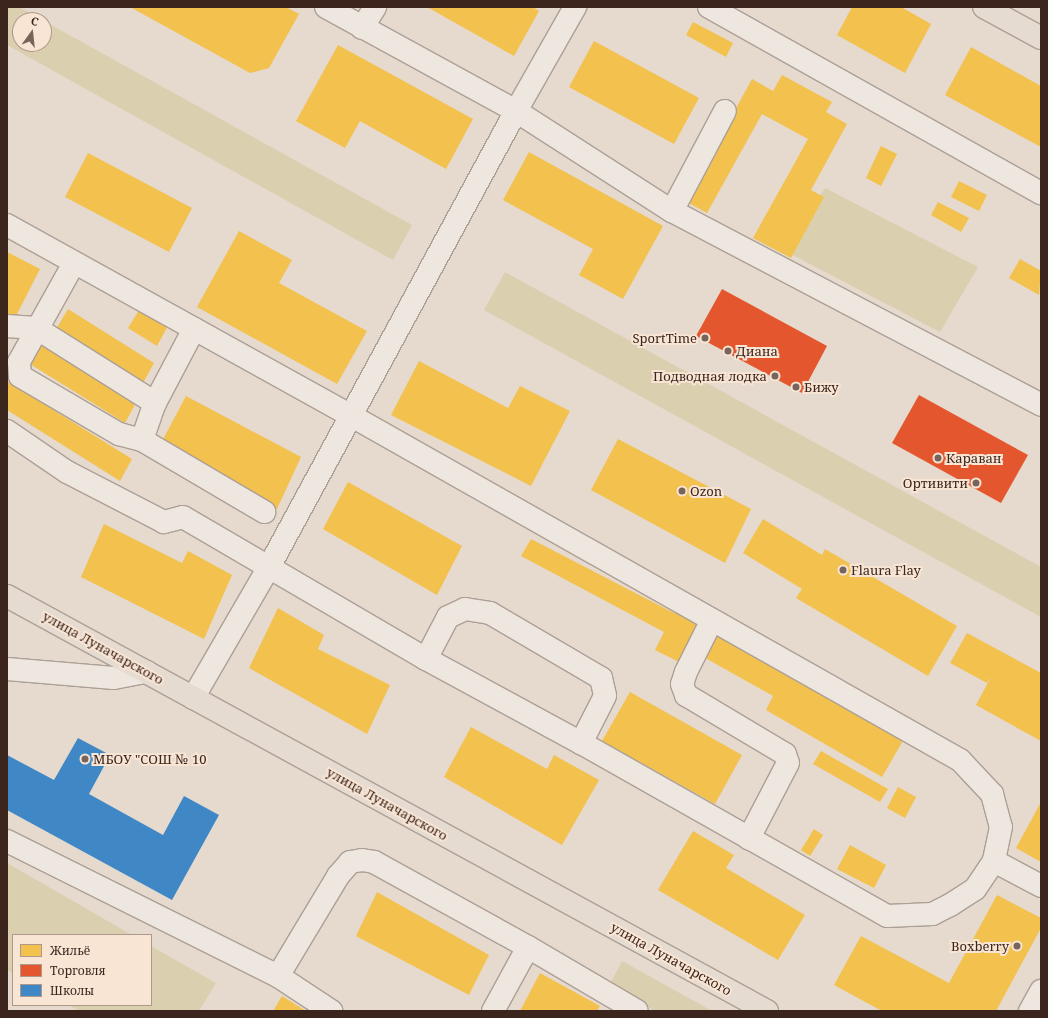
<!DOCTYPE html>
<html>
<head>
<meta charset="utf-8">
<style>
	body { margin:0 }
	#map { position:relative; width:1048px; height:1018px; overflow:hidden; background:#e6d9ce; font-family:"Noto Serif",serif }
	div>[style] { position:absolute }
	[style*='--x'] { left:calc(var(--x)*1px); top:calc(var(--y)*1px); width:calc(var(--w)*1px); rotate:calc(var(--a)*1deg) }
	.green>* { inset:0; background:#dad0af }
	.homes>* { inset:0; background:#f2c14e }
	.shops>* { inset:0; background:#e4572e }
	.schools>* { inset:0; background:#3f88c5 }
	.roads { filter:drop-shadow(1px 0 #ac9f96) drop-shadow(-1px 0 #ac9f96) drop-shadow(0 1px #ac9f96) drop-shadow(0 -1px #ac9f96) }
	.minor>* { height:22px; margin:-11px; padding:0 11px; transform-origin:11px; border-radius:11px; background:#eee7e0 }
	.major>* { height:22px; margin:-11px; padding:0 11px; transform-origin:11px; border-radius:11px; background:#e6dbd1 }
	.dots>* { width:11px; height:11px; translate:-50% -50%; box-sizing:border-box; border:2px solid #f8e5d4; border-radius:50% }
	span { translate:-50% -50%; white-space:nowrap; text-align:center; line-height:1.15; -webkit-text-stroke:4px #f8e5d4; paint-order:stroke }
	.poi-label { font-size:13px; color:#3c251d }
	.right { translate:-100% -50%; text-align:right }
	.left { translate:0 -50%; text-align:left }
	.street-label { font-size:13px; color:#3c251d }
	.frame { position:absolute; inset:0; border:8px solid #3c251d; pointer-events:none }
	.legend { position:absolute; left:12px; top:934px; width:140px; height:72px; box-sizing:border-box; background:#f8e5d4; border:1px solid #ad988b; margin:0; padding:5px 7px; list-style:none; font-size:12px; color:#3c251d }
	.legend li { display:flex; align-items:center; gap:8px; height:20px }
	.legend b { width:20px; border:1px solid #ad988b }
	.north { position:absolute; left:12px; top:12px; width:40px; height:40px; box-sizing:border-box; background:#f8e5d4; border:1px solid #ad988b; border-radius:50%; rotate:15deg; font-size:11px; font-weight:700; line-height:16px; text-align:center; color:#3c251d }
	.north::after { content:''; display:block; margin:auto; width:14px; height:18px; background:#78645b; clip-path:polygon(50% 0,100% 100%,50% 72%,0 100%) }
</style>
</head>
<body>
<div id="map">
	<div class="green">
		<div style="clip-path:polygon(7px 7px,19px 7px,43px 20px,20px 20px,20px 44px,44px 44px,44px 21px,412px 225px,393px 260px,7px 45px)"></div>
		<div style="clip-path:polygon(825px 188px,978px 267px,940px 332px,785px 251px)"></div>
		<div style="clip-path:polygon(505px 272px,1041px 567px,1041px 617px,484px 310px)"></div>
		<div style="clip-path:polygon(7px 863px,132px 935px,13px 935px,13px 973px,7px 970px)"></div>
		<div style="clip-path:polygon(151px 946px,216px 983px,199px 1011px,79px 1011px,69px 1005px,151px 1005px)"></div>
		<div style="clip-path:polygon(622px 961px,712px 1011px,655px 1011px,609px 986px)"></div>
	</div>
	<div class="homes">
		<div style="clip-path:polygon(130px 7px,286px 7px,299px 14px,269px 68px,250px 73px)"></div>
		<div style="clip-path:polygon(427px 7px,533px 7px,539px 11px,514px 56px)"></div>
		<div style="clip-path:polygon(852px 7px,901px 7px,931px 24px,905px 73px,837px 35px)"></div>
		<div style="clip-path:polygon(693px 22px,733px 43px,726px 57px,686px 35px)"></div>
		<div style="clip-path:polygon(594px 41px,699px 98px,674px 144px,569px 87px)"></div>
		<div style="clip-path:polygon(338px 45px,473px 119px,446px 169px,360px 121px,345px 148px,296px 121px)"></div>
		<div style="clip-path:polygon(971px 47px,1041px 86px,1041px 147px,945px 95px)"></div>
		<div style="clip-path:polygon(782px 75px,832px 102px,826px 112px,847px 124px,811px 190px,824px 197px,791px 258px,753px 238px,808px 139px,762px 114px,707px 213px,685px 201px,752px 79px,773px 91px)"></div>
		<div style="clip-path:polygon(881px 146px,897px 154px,881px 186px,866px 178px)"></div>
		<div style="clip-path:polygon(529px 152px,663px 226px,623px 299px,579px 275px,593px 249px,503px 200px)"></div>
		<div style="clip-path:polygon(88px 153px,192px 208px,169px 252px,65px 197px)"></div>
		<div style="clip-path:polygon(959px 181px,987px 195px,979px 211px,951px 197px)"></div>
		<div style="clip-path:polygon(938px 202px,969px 218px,961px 232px,931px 215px)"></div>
		<div style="clip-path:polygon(239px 231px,292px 260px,279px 283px,367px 331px,337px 384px,197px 307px)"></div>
		<div style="clip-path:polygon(7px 252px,40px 269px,14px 320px,7px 317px)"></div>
		<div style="clip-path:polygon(1020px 259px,1041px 271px,1039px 295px,1009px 278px)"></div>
		<div style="clip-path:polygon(141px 307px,169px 324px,157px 346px,128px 328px)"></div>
		<div style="clip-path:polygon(68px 309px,154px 363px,142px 385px,55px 331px)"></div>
		<div style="clip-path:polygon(43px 343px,137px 401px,125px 423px,30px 364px)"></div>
		<div style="clip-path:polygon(419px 361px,508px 408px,520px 386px,570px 411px,531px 486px,391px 415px)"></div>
		<div style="clip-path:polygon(7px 381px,132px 459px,120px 481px,7px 410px)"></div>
		<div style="clip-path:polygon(186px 396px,301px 457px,276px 511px,160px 445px)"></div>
		<div style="clip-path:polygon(618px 439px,751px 509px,725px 563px,591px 490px)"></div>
		<div style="clip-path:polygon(348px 482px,462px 546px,437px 595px,323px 529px)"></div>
		<div style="clip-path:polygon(763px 519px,822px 555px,825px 549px,957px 626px,928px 676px,796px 598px,802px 589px,743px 553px)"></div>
		<div style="clip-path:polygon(104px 524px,182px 563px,188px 551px,232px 575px,204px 639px,81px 577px)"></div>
		<div style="clip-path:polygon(531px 539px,674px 613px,678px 605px,701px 617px,679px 662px,655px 650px,664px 632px,521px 556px)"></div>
		<div style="clip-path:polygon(278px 608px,324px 635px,318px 649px,390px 685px,367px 734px,249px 668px)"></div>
		<div style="clip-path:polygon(714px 630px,904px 739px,882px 777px,766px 710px,773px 696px,700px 655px)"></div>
		<div style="clip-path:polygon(967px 633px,1041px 673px,1041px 741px,976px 705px,992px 675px,987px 683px,950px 663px)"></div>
		<div style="clip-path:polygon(630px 692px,742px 755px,715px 804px,602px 741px)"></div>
		<div style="clip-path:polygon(471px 727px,547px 769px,554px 755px,599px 780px,562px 845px,444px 777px)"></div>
		<div style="clip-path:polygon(821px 751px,888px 789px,880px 802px,813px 764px)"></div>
		<div style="clip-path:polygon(898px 787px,916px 797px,905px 818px,887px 808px)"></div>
		<div style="clip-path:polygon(1041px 802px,1041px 862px,1016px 848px)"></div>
		<div style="clip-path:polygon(814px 829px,823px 835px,810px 856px,801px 850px)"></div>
		<div style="clip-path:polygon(693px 831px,734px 855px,726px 868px,805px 915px,778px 960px,658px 890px)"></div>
		<div style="clip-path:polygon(850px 845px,886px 865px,874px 888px,837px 869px)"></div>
		<div style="clip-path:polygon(377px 892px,489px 955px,469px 995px,356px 936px)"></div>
		<div style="clip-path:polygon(997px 895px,1041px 918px,1041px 928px,996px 1011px,882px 1011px,834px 985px,861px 936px,949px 983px)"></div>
		<div style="clip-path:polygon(540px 973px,600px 1006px,597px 1011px,520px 1011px)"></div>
		<div style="clip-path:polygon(282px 996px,306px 1011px,273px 1011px)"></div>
	</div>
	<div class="shops">
		<div style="clip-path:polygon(722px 289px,827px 346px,802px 393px,696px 336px)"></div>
		<div style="clip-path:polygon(919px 395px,1028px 455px,1001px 503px,892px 443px)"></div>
	</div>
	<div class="schools">
		<div style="clip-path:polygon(78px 738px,110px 755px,89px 794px,163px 835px,184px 796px,219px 815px,172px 900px,7px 810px,7px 755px,54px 780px)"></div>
	</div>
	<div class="roads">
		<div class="minor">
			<div style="--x:326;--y:7;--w:217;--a:28.7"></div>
			<div style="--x:516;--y:111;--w:185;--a:32.7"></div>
			<div style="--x:672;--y:211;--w:417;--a:27.7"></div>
			<div style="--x:709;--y:7;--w:381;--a:29.3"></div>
			<div style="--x:362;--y:28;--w:25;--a:-58"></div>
			<div style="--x:672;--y:211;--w:113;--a:-62.1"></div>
			<div style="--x:7;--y:225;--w:392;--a:29"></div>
			<div style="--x:350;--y:415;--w:701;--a:29.49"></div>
			<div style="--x:960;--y:760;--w:47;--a:46.7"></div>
			<div style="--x:992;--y:794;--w:34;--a:75"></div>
			<div style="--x:1001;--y:827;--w:35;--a:102"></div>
			<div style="--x:994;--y:861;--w:34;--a:124"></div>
			<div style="--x:975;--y:889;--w:30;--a:147"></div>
			<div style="--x:950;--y:905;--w:20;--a:153"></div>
			<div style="--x:932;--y:914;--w:45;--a:177.5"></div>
			<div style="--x:887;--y:916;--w:352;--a:-150.5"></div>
			<div style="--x:581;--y:743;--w:176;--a:-151.5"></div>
			<div style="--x:426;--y:659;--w:281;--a:-149.7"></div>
			<div style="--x:183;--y:517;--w:20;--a:165"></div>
			<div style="--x:164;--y:522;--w:109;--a:-152.7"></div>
			<div style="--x:67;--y:472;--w:73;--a:-145.7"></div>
			<div style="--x:74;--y:263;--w:113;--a:119.1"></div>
			<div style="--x:19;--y:362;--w:14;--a:86"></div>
			<div style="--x:20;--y:376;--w:115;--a:30.4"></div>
			<div style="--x:119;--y:434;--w:24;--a:15"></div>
			<div style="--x:142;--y:440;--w:142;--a:30.5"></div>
			<div style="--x:7;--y:326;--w:29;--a:4"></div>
			<div style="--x:36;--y:328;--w:141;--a:32.2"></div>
			<div style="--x:142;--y:440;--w:39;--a:-71"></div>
			<div style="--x:155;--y:403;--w:84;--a:-62.2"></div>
			<div style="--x:712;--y:620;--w:58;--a:116.6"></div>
			<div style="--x:686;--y:672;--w:13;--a:108"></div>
			<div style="--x:682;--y:684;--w:12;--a:70"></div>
			<div style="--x:686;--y:695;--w:115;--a:30.8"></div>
			<div style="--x:785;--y:754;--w:9;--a:72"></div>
			<div style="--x:788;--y:763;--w:85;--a:117.5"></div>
			<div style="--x:426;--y:659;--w:47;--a:-62.4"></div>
			<div style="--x:448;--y:617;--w:19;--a:-25"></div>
			<div style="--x:465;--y:609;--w:25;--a:9"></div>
			<div style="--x:490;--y:613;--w:129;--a:30.4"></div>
			<div style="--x:601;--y:678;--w:18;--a:77"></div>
			<div style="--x:605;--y:696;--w:53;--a:117.1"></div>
			<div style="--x:7;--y:669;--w:107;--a:4.8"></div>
			<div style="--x:114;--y:678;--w:33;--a:-11"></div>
			<div style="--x:193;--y:698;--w:151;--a:-59.9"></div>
			<div style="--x:269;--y:567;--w:519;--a:-61.56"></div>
			<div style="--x:516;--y:111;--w:120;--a:-60.4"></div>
			<div style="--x:7;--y:841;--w:303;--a:26.5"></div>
			<div style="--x:278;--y:976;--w:64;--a:33.4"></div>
			<div style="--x:994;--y:861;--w:53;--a:28"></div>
			<div style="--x:278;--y:976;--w:117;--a:-59"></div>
			<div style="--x:338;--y:876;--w:18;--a:-49"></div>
			<div style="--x:350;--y:862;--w:12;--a:-9"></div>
			<div style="--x:362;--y:860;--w:12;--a:9"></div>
			<div style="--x:374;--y:862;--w:176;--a:28.9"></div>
			<div style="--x:528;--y:947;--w:126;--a:30.4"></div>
			<div style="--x:493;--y:1011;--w:73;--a:-61.3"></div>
			<div style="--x:1030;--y:1011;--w:23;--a:-61"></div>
		</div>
		<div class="major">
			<div style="--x:984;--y:7;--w:65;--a:28.5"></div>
			<div style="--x:7;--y:596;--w:866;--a:28.64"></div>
		</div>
	</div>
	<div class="dots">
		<div style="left:705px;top:338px;background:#78645b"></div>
		<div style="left:728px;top:351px;background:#78645b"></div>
		<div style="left:775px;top:376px;background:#78645b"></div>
		<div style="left:796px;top:387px;background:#78645b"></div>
		<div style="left:938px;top:458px;background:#78645b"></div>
		<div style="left:976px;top:483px;background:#78645b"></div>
		<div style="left:682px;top:491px;background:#78645b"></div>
		<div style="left:843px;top:570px;background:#78645b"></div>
		<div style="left:85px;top:759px;background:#78645b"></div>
		<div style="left:1017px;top:946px;background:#78645b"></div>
	</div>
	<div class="poi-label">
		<span class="right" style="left:697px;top:338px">SportTime</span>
		<span class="left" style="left:736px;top:351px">Диана</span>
		<span class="right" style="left:767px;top:376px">Подводная лодка</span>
		<span class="left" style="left:804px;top:387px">Бижу</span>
		<span class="left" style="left:946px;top:458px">Караван</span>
		<span class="right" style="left:968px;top:483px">Ортивити</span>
		<span class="left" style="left:690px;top:491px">Ozon</span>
		<span class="left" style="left:851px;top:570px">Flaura Flay</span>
		<span class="left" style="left:93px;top:759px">МБОУ "СОШ № 10</span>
		<span class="right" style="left:1009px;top:946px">Boxberry</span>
	</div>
	<div class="street-label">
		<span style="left:103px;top:648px;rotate:29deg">улица Луначарского</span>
		<span style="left:387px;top:804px;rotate:29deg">улица Луначарского</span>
		<span style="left:671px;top:959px;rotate:29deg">улица Луначарского</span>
	</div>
	<div class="frame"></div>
	<ul class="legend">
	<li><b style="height:11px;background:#f2c14e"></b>Жильё</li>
	<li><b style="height:11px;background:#e4572e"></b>Торговля</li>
	<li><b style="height:11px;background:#3f88c5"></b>Школы</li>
	</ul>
	<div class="north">С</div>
</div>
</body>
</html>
